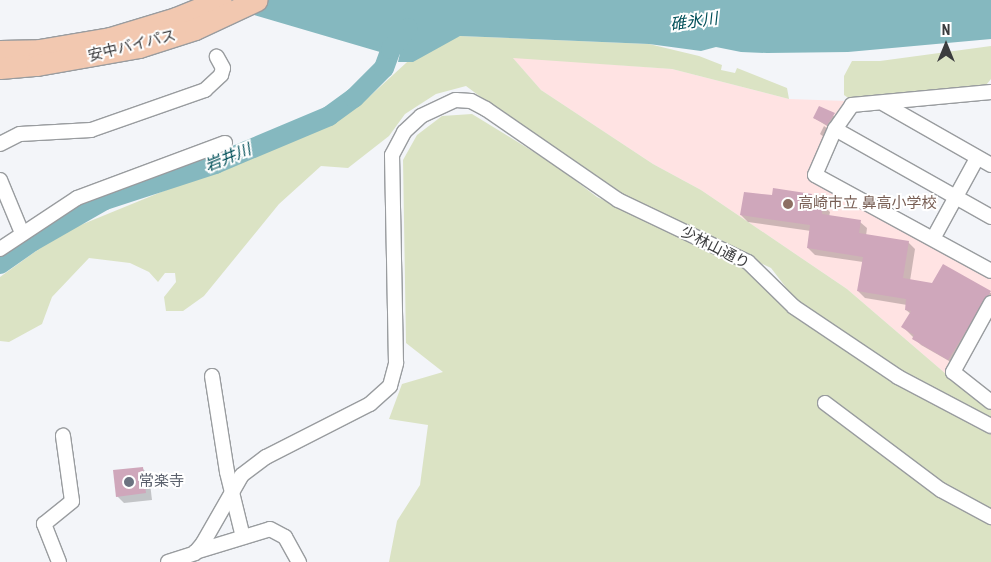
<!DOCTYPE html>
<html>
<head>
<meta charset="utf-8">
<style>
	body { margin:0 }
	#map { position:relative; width:991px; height:562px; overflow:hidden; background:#f3f5f9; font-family:"Roboto Condensed","Noto Sans JP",sans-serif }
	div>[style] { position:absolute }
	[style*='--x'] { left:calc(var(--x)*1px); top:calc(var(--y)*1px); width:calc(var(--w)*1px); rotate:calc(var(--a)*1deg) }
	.education>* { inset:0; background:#ffe3e3 }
	.green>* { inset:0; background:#dbe3c4 }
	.water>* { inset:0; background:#85b8bf }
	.shadow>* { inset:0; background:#0003 }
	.river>* { height:20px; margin:-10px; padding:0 10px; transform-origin:10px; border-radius:10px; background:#85b8bf }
	.building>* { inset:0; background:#cfa7bb }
	.roads { filter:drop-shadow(1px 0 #999c9f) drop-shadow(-1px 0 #999c9f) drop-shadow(0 1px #999c9f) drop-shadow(0 -1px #999c9f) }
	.minor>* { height:14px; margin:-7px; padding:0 7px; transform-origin:7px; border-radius:7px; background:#fff }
	.highway>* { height:21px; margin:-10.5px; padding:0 10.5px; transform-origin:10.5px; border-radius:10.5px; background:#f2c8b0 }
	.dots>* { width:14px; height:14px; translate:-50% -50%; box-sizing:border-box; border:2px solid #fff; border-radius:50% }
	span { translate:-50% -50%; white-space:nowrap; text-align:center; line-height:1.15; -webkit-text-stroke:4px #fff; paint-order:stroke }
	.street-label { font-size:15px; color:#3b3c3e }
	.education-label { font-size:15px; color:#785e54 }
	.left { translate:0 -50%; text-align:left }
	.worship-label { font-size:15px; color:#5b616d }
	.water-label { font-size:16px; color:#004f58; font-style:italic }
	.north { position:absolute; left:921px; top:20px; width:50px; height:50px; -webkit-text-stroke:4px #fff; paint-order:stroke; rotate:0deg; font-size:14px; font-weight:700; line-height:20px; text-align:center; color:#3b3c3e }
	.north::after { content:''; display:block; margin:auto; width:18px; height:22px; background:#3b3c3e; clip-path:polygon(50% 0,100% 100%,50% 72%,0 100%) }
</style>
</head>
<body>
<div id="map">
	<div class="education">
		<div style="clip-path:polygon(512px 57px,672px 69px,789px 99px,847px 101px,809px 180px,991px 279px,991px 295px,946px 374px,847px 289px,701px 190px,653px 164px,541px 90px)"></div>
	</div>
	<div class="green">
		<div style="clip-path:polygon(460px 36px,649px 44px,699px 56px,722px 65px,721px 70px,735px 73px,737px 68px,787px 88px,789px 99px,672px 69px,513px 58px,541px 90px,653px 164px,701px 190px,847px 289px,946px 374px,991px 407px,991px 420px,907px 376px,798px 303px,771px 268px,619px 195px,563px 158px,466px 86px,436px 94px,405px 114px,389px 136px,348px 168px,321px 166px,279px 204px,204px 296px,183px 311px,166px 311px,164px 297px,176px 282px,175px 273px,165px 273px,158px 282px,149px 272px,130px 263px,89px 258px,52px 297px,42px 324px,9px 342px,0 341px,0 277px,61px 233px,320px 127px,370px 96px,418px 52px)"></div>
		<div style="clip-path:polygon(991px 46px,991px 79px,986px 85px,854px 102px,844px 95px,844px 76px,852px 61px,880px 61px)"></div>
		<div style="clip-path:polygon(472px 114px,555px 165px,597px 197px,743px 267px,893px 380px,991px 433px,991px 562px,389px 562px,397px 521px,420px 485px,428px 425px,389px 419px,402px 384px,443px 372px,406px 343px,403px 160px,417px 135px,442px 116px)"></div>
	</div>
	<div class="water">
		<div style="clip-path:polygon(203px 0,991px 0,991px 39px,848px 52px,767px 53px,741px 52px,716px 47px,701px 51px,649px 44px,460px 36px,413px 62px,398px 62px,401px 49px,380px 52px)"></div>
	</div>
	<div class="shadow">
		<div style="clip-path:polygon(819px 107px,839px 119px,832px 129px,814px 118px)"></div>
		<div style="clip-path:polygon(824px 126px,828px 129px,824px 137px,820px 134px)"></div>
		<div style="clip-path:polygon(812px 196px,830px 212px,829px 217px,860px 222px,867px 228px,866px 236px,908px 242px,915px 249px,910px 281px,991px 293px,991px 308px,956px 365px,921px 345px,903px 327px,911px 314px,906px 310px,907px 305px,865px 298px,858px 291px,863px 262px,815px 255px,808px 248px,811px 231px,748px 222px,741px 215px,773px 197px)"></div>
		<div style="clip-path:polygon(142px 468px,149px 475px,152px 500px,124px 503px,117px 496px)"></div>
	</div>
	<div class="river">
		<div style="--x:0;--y:264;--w:40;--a:-34.9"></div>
		<div style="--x:33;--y:241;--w:83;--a:-29.7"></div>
		<div style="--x:105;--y:200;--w:116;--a:-18.1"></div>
		<div style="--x:215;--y:164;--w:124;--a:-22.8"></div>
		<div style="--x:329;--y:116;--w:31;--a:-36"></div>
		<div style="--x:354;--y:98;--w:42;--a:-45"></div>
		<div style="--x:384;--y:68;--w:20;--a:-70"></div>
		<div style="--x:391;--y:49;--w:27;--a:-51"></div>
	</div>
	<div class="building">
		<div style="clip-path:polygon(819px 106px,835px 113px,827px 125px,813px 118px)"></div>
		<div style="clip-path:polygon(773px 188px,812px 194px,811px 202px,823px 204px,822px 214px,861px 220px,859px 233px,909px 241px,903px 278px,932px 283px,943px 264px,991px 291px,948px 360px,912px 339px,914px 335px,901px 327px,911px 311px,905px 310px,906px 299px,857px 291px,863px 257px,807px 248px,810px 225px,740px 215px,744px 192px,772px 195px)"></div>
		<div style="clip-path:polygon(143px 467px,146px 493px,116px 497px,113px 470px)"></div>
	</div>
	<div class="roads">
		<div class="minor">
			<div style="--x:991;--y:92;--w:140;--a:174.7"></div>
			<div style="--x:852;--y:105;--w:29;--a:125"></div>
			<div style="--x:835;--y:129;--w:50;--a:113.5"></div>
			<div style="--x:815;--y:175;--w:200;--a:28.6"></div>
			<div style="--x:884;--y:104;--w:123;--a:29.7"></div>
			<div style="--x:835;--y:129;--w:179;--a:29.4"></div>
			<div style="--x:0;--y:144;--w:22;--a:-27"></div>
			<div style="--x:20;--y:134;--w:71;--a:-3.2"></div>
			<div style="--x:91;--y:130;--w:121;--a:-19.3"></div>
			<div style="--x:205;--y:90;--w:22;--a:-43"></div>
			<div style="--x:221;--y:75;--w:7;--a:-74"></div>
			<div style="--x:223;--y:68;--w:13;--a:-119"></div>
			<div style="--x:0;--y:180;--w:57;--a:67.5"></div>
			<div style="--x:934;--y:237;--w:90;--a:-61.4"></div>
			<div style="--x:0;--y:249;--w:92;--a:-33.5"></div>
			<div style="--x:77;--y:198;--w:158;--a:-20.4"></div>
			<div style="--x:991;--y:303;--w:79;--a:118.8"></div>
			<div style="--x:953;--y:372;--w:48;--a:38.3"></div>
			<div style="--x:212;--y:376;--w:97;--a:81.1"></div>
			<div style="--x:227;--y:472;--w:67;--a:76.2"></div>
			<div style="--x:825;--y:403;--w:145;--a:36.9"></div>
			<div style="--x:941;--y:490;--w:57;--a:28.4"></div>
			<div style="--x:195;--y:552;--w:78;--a:-17"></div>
			<div style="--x:270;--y:529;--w:17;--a:28"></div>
			<div style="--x:285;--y:537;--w:29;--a:61"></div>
			<div style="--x:59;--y:562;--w:41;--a:-111.5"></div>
			<div style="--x:44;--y:524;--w:36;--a:-39"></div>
			<div style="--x:72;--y:501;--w:66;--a:-97.9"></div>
			<div style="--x:168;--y:562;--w:28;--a:-18"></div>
			<div style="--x:195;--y:553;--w:13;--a:-51"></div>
			<div style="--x:203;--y:543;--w:78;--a:-60.2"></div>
			<div style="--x:242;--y:475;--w:30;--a:-37"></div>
			<div style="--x:266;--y:457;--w:117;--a:-27"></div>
			<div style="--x:370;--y:404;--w:27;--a:-42"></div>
			<div style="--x:390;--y:386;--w:24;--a:-75"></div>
			<div style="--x:396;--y:363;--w:208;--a:-91.1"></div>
			<div style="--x:392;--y:155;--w:26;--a:-62"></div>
			<div style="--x:404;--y:132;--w:23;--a:-43"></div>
			<div style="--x:421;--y:116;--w:38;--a:-25"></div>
			<div style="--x:456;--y:100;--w:15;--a:4"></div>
			<div style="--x:471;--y:101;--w:17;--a:28"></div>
			<div style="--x:486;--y:109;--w:160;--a:34.6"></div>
			<div style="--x:618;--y:200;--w:144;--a:25.5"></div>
			<div style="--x:748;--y:262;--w:64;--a:44.4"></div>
			<div style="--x:794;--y:307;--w:125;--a:33.9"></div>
			<div style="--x:898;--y:377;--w:105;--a:27.8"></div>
		</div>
		<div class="highway">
			<div style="--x:0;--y:51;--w:39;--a:-1"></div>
			<div style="--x:39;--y:50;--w:72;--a:-9.6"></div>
			<div style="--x:110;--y:38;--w:69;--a:-16.9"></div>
			<div style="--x:176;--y:18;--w:48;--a:-22.2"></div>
			<div style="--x:0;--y:68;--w:37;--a:-5"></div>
			<div style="--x:37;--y:65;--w:104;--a:-10"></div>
			<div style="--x:139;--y:47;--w:59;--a:-17.8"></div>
			<div style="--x:195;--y:29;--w:68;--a:-25.1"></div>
		</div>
	</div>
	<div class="dots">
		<div style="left:788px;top:204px;background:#8d6e63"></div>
		<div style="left:129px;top:482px;background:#6b7280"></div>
	</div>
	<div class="street-label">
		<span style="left:132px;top:46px;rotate:-14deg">安中バイパス</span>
		<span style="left:715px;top:248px;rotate:27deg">少林山通り</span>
	</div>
	<div class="education-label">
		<span class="left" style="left:798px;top:204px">高崎市立 鼻高小学校</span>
	</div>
	<div class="worship-label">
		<span class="left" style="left:139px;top:482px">常楽寺</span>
	</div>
	<div class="water-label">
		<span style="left:694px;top:22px;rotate:-8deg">碓氷川</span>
		<span style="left:228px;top:158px;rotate:-22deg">岩井川</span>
	</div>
	<div class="north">N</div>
</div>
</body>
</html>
